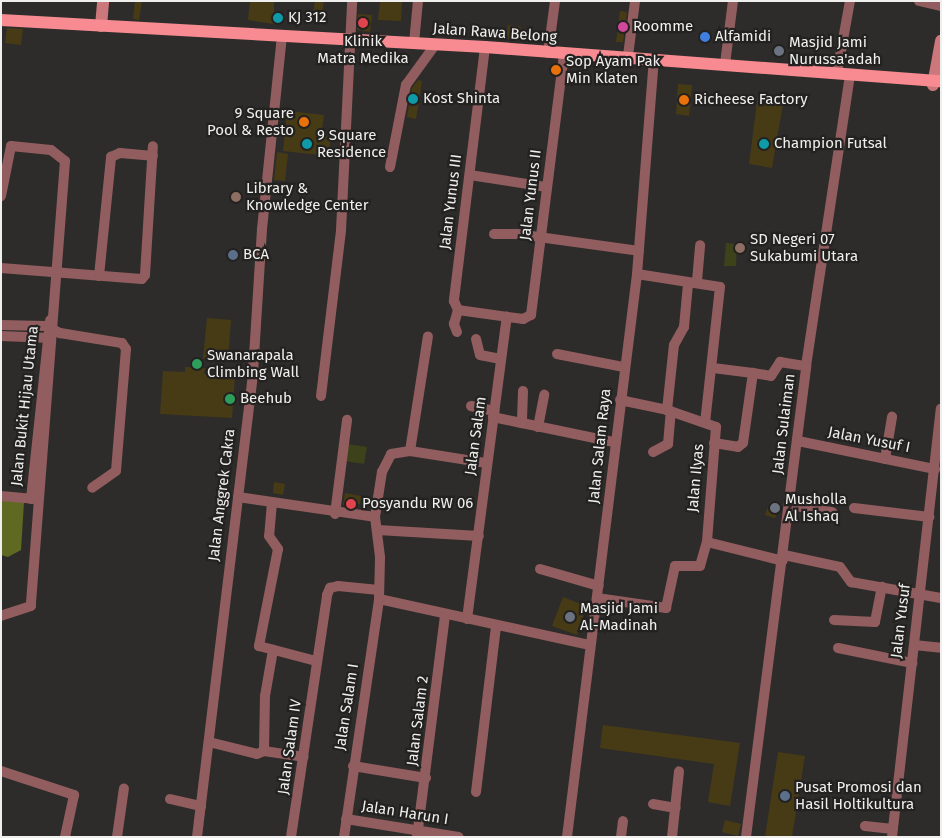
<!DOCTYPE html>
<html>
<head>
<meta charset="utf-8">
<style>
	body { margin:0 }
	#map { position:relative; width:942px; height:838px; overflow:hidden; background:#2d2c2a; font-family:"Fira Sans",sans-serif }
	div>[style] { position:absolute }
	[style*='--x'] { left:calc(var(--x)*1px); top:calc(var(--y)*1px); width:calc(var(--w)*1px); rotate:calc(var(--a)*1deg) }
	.green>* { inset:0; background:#3d421b }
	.forest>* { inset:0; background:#606921 }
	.building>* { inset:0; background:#473b16 }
	.street>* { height:10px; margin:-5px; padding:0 5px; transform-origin:5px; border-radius:5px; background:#925d5f }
	.secondary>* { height:12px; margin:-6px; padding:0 6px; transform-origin:6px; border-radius:6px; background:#cb777b }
	.primary>* { height:12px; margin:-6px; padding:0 6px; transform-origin:6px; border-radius:6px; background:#f78b91 }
	.dots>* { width:14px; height:14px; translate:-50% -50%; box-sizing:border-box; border:2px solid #232220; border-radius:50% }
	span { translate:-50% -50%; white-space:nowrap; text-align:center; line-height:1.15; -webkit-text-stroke:4.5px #232220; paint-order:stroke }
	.poi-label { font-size:15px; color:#efefed }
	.left { translate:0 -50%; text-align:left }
	.right { translate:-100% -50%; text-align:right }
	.street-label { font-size:15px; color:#efefed }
	.frame { position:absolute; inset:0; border:2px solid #efefed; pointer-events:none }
</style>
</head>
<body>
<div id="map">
	<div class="green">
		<div style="clip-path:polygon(726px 243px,737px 244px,736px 266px,724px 266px)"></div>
		<div style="clip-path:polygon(348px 444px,367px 447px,364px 464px,345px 461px)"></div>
	</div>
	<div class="forest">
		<div style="clip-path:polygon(1px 495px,24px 502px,21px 550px,8px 557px,1px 555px)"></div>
	</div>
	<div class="building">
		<div style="clip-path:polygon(135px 1px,142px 1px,139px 20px,133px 19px)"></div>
		<div style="clip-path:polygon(250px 1px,274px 1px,274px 12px,282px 13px,280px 25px,248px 20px)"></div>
		<div style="clip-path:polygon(315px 1px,324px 1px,322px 15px,313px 14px)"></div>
		<div style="clip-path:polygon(380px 1px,402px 1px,401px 21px,378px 20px)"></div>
		<div style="clip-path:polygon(620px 11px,627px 12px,623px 42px,616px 42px)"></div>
		<div style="clip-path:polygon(358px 14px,372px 15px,370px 32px,357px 30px)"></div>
		<div style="clip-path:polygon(508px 25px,521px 27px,518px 41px,506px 38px)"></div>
		<div style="clip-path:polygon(7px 28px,23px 29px,21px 45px,5px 43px)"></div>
		<div style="clip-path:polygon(418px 80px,422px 81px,416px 119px,407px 117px,412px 88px)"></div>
		<div style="clip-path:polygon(678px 84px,692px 85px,689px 116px,676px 114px)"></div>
		<div style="clip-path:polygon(758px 94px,784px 98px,772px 168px,749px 164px)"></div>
		<div style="clip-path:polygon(287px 111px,324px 115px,321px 136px,331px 137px,329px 156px,283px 151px)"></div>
		<div style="clip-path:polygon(277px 152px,288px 154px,285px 181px,274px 180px)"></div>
		<div style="clip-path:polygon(207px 318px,231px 320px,228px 361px,203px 359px)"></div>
		<div style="clip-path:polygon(185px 367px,205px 368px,204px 374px,235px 375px,232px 418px,160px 414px,163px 371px,185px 372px)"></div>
		<div style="clip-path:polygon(274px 482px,285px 484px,283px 495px,273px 493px)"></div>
		<div style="clip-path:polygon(345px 493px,361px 496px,360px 504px,343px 505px)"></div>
		<div style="clip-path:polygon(770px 502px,782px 504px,775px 518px,765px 515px)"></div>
		<div style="clip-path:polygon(563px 597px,588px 607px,577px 635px,552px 626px)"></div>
		<div style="clip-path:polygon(603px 725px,740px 743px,730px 806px,708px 802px,714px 764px,600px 748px)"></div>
		<div style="clip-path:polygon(778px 752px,805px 756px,792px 837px,765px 837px)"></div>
		<div style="clip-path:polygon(725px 820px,741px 824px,738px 836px,722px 832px)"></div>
	</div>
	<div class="street">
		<div style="--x:919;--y:1;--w:23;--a:13"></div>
		<div style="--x:414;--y:43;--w:42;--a:-84.6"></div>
		<div style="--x:485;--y:47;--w:256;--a:97"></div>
		<div style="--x:454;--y:301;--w:10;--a:66"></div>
		<div style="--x:458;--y:310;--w:66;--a:7.9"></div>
		<div style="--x:523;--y:319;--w:9;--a:-27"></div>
		<div style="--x:531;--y:315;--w:264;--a:-82.8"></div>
		<div style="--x:548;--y:53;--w:52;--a:-82.3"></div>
		<div style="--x:628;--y:56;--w:55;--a:-82.7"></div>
		<div style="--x:725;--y:64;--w:64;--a:-82.8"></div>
		<div style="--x:837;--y:73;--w:73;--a:-79.8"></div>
		<div style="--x:390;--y:167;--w:84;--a:-79"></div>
		<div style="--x:406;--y:85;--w:49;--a:-54.1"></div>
		<div style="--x:470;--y:175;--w:78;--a:8.9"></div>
		<div style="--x:1;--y:196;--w:51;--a:-78.7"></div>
		<div style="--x:11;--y:146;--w:40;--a:5.7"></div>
		<div style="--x:51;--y:150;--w:18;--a:38"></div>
		<div style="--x:65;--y:161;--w:446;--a:94.4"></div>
		<div style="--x:31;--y:606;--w:32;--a:162"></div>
		<div style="--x:494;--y:234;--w:23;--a:0"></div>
		<div style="--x:517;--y:234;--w:123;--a:7.9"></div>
		<div style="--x:1;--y:268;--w:141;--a:4.5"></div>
		<div style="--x:142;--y:279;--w:5;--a:-53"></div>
		<div style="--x:145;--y:275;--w:129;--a:-86.5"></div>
		<div style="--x:637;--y:274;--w:84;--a:8.9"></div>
		<div style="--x:720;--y:287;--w:136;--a:96.3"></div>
		<div style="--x:99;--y:276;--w:120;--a:-84.2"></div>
		<div style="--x:111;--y:157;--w:10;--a:-24"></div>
		<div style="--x:120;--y:153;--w:33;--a:5"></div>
		<div style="--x:697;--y:281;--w:36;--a:-85"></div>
		<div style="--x:1;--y:325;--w:45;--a:1.3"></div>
		<div style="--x:46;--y:326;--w:16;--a:27"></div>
		<div style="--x:60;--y:333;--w:63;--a:9.2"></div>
		<div style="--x:122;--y:343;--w:7;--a:56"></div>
		<div style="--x:126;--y:349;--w:122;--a:94.7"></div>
		<div style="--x:116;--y:471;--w:29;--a:145"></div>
		<div style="--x:457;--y:332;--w:9;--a:-111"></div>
		<div style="--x:454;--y:324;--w:15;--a:-74"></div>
		<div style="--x:1;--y:336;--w:50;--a:2.3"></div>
		<div style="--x:476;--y:339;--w:16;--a:76"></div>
		<div style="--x:480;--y:355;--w:21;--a:11"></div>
		<div style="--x:557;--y:354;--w:67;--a:11.1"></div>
		<div style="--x:713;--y:368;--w:40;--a:7.1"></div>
		<div style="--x:523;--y:391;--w:32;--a:92"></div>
		<div style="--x:522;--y:423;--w:94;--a:11.7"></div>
		<div style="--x:321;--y:396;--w:167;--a:-83.1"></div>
		<div style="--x:341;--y:230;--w:229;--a:-87.2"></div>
		<div style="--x:620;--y:400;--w:48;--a:12"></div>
		<div style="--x:667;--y:410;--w:52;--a:19.1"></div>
		<div style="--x:716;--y:427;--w:115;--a:94.5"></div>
		<div style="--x:471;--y:406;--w:24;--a:12"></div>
		<div style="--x:667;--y:410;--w:65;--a:-83.9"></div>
		<div style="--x:674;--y:345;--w:21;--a:-61"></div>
		<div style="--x:684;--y:327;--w:43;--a:-84.7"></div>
		<div style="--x:493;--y:417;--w:30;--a:12"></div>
		<div style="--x:538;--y:427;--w:33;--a:-79"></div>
		<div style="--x:798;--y:441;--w:140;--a:11.6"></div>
		<div style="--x:714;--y:443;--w:24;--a:9"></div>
		<div style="--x:738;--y:447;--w:6;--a:-39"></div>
		<div style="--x:743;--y:443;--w:71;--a:-81.9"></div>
		<div style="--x:753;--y:373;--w:18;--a:9"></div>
		<div style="--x:771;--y:376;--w:17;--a:-57"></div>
		<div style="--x:780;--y:362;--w:26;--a:9"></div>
		<div style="--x:410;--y:451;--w:116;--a:-81.1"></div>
		<div style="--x:653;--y:452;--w:17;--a:-28"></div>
		<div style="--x:668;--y:444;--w:33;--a:-85"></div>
		<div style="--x:885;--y:459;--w:43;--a:-80.5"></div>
		<div style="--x:1;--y:496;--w:36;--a:5"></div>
		<div style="--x:238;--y:497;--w:138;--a:8.3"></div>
		<div style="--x:31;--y:499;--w:180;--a:-83.9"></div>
		<div style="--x:272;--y:503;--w:33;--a:95"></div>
		<div style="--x:269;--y:536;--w:16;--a:55"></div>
		<div style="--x:278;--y:549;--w:99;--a:101.1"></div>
		<div style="--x:259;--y:646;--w:59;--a:14.7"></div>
		<div style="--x:790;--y:505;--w:43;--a:9.5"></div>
		<div style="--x:854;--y:508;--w:76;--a:6.8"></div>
		<div style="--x:335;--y:514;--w:95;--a:-82.7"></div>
		<div style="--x:378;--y:530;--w:101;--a:3.4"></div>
		<div style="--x:784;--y:555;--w:57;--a:12.1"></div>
		<div style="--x:840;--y:567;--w:19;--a:54"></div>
		<div style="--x:851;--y:582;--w:91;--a:10.1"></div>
		<div style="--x:540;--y:569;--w:61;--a:16.1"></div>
		<div style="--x:597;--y:598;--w:70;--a:8.2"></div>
		<div style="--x:666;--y:608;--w:43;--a:-77.9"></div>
		<div style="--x:675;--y:566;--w:25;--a:0"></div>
		<div style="--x:700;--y:566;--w:25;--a:-74"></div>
		<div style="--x:707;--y:542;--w:78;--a:14"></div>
		<div style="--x:379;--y:599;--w:216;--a:12.3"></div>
		<div style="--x:467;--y:619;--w:305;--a:-82.5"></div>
		<div style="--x:834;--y:620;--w:41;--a:2.8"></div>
		<div style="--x:875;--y:622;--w:36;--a:-79"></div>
		<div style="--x:914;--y:645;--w:27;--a:6"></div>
		<div style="--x:838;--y:648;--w:76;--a:11.5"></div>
		<div style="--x:209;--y:742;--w:49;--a:14"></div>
		<div style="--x:257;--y:754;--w:8;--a:-23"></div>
		<div style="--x:264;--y:751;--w:40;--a:8.5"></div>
		<div style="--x:264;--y:751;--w:55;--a:-89"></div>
		<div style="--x:265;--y:696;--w:47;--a:-80.1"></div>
		<div style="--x:353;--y:766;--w:74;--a:9.3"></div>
		<div style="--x:1;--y:771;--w:77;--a:18.2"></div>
		<div style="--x:74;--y:795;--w:43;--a:102.1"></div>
		<div style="--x:476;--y:792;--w:166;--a:-83.1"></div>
		<div style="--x:170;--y:799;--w:32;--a:13"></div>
		<div style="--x:653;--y:804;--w:23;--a:10"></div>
		<div style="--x:346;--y:819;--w:114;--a:9.1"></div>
		<div style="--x:865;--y:826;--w:28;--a:6"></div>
		<div style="--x:117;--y:837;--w:49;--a:-81.9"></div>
		<div style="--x:197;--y:837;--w:468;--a:-83.1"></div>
		<div style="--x:253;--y:372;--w:143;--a:-86.4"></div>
		<div style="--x:262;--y:229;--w:193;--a:-84.1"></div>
		<div style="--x:291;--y:837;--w:245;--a:-81.5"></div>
		<div style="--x:327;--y:595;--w:8;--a:-67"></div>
		<div style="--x:330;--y:588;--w:8;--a:-14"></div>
		<div style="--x:338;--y:586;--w:41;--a:5.6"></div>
		<div style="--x:344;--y:837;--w:241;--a:-81.6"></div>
		<div style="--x:379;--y:599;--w:42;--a:-88.6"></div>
		<div style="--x:380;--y:557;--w:40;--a:-97.1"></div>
		<div style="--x:375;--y:517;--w:46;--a:-81.2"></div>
		<div style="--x:382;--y:472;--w:20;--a:-63"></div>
		<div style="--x:391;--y:454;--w:19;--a:-9"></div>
		<div style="--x:410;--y:451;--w:78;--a:8.9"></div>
		<div style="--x:417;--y:837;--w:223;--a:-82.8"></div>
		<div style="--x:567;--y:837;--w:567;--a:-82.91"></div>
		<div style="--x:637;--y:274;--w:217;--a:-85.5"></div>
		<div style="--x:621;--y:837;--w:16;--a:-83"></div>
		<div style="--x:672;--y:837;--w:66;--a:-83.9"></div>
		<div style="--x:746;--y:837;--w:475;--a:-82.7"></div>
		<div style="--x:806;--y:366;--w:295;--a:-81.4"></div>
		<div style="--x:892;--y:837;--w:431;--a:-83.5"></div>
	</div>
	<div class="secondary">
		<div style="--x:101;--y:26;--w:25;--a:-85"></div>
		<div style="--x:933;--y:85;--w:45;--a:-79.7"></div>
	</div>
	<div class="primary">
		<div style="--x:1;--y:20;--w:485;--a:3.2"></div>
		<div style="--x:485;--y:47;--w:457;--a:4.3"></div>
	</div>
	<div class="dots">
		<div style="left:278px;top:18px;background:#0f9aa8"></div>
		<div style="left:363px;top:23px;background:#e0444e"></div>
		<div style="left:623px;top:27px;background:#d1479c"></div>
		<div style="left:705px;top:37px;background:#3f7fe0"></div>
		<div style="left:779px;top:51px;background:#6b7280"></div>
		<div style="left:556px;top:70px;background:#e8710a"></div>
		<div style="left:413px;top:99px;background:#0f9aa8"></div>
		<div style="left:684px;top:100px;background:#e8710a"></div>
		<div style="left:304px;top:122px;background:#e8710a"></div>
		<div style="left:307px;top:144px;background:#0f9aa8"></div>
		<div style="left:764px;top:144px;background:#0f9aa8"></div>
		<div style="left:236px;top:197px;background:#8d6e63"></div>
		<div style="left:740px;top:248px;background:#8d6e63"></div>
		<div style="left:233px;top:255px;background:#5c6f8a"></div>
		<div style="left:197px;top:364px;background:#2e9e5b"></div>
		<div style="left:230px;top:399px;background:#2e9e5b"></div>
		<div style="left:351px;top:504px;background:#e0444e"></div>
		<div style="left:775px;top:508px;background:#6b7280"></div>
		<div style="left:570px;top:617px;background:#6b7280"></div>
		<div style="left:785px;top:796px;background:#5c6f8a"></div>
	</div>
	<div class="poi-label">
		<span class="left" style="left:288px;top:18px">KJ 312</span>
		<span class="left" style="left:633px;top:27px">Roomme</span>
		<span class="left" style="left:715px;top:37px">Alfamidi</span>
		<span style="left:363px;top:50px">Klinik<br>Matra Medika</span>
		<span class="left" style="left:789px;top:51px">Masjid Jami<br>Nurussa'adah</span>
		<span class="left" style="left:566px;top:70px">Sop Ayam Pak<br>Min Klaten</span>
		<span class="left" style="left:423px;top:99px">Kost Shinta</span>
		<span class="left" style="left:694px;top:100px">Richeese Factory</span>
		<span class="right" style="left:294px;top:122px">9 Square<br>Pool &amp; Resto</span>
		<span class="left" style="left:317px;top:144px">9 Square<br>Residence</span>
		<span class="left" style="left:774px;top:144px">Champion Futsal</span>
		<span class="left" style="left:246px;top:197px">Library &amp;<br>Knowledge Center</span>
		<span class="left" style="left:750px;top:248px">SD Negeri 07<br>Sukabumi Utara</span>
		<span class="left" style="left:243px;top:255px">BCA</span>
		<span class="left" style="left:207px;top:364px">Swanarapala<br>Climbing Wall</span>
		<span class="left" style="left:240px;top:399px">Beehub</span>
		<span class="left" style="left:785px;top:508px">Musholla<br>Al Ishaq</span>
		<span class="left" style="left:362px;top:504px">Posyandu RW 06</span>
		<span class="left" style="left:580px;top:617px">Masjid Jami<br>Al-Madinah</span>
		<span class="left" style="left:795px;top:796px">Pusat Promosi dan<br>Hasil Holtikultura</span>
	</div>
	<div class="street-label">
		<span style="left:495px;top:33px;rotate:4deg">Jalan Rawa Belong</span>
		<span style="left:531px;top:195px;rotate:-83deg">Jalan Yunus II</span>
		<span style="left:451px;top:202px;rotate:-83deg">Jalan Yunus III</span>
		<span style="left:25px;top:406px;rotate:-84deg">Jalan Bukit Hijau Utama</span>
		<span style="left:784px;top:424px;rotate:-83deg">Jalan Sulaiman</span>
		<span style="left:476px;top:436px;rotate:-82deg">Jalan Salam</span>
		<span style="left:869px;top:440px;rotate:11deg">Jalan Yusuf I</span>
		<span style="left:600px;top:446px;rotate:-84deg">Jalan Salam Raya</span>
		<span style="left:696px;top:478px;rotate:-85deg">Jalan Ilyas</span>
		<span style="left:222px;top:495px;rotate:-83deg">Jalan Anggrek Cakra</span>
		<span style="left:901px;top:621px;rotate:-83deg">Jalan Yusuf</span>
		<span style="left:347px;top:707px;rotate:-81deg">Jalan Salam I</span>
		<span style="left:418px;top:721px;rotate:-83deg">Jalan Salam 2</span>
		<span style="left:290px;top:747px;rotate:-82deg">Jalan Salam IV</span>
		<span style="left:405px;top:813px;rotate:9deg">Jalan Harun I</span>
	</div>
	<div class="frame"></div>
</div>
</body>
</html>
